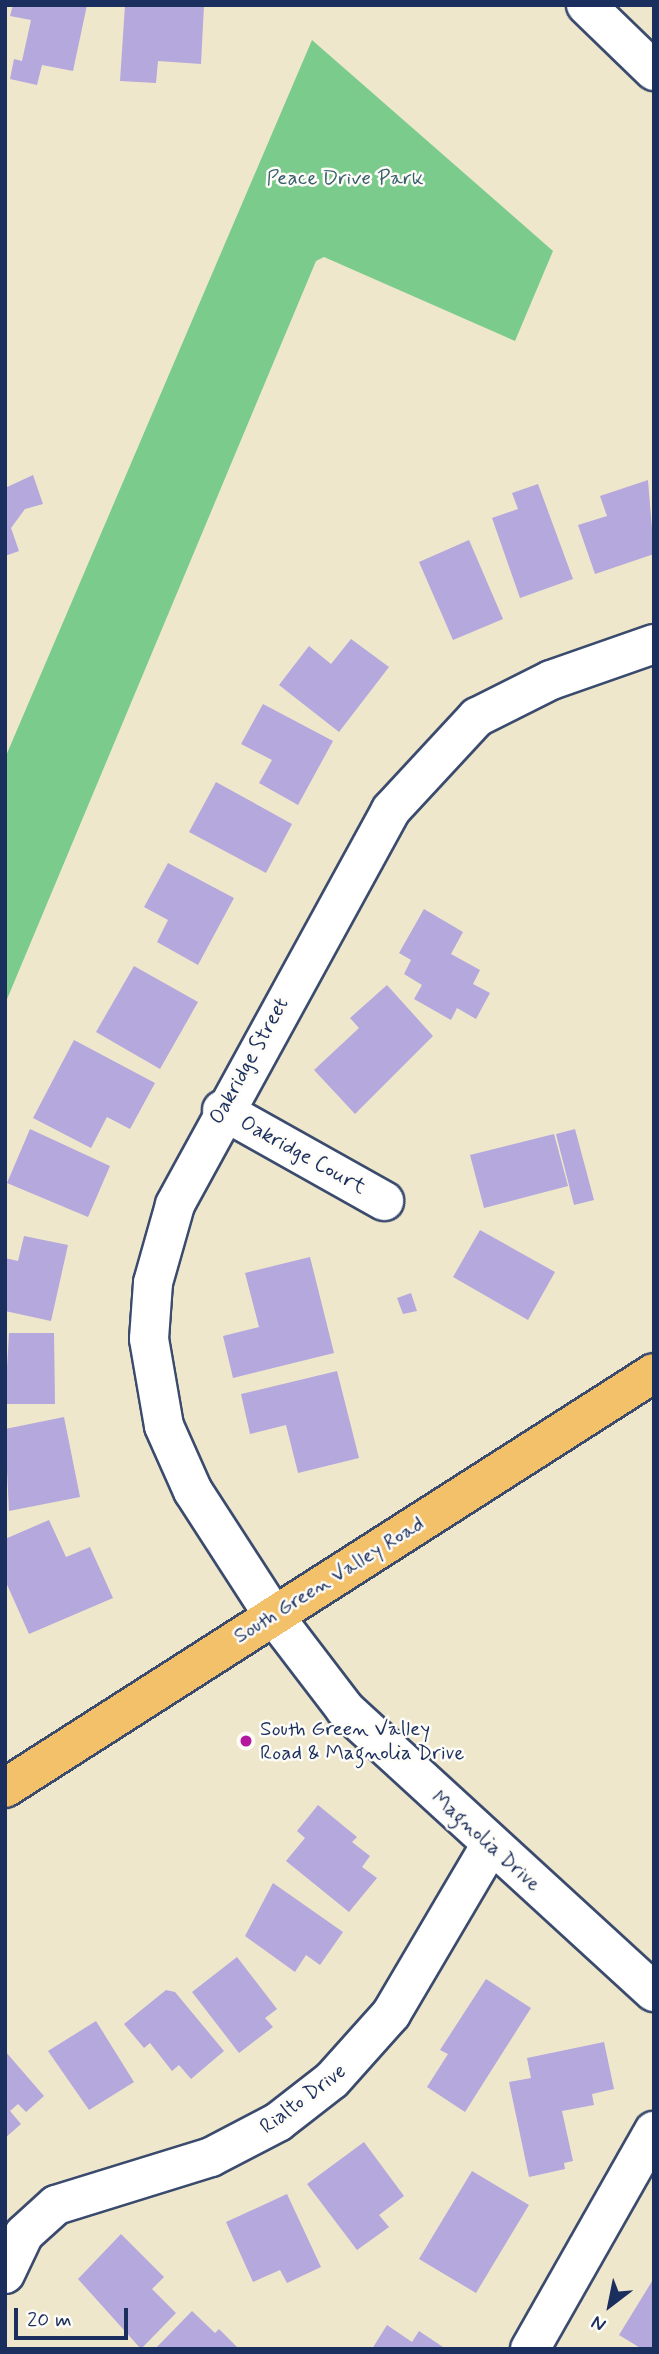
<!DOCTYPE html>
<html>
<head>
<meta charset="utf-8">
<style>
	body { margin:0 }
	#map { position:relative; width:659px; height:2354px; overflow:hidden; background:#efe7cc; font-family:Mynerve,sans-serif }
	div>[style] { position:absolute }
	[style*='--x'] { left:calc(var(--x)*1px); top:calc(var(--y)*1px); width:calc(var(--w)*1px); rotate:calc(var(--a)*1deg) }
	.green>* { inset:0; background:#7bcc8c }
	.building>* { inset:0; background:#b4a8dd }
	.roads { filter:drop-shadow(2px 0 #3b4b6e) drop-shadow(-2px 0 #3b4b6e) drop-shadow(0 2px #3b4b6e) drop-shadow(0 -2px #3b4b6e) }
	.minor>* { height:38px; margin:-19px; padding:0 19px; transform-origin:19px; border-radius:19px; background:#fff }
	.major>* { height:38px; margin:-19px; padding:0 19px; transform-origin:19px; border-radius:19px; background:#f4c16b }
	.dots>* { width:19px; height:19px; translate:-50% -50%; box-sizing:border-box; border:4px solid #fdfcf7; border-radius:50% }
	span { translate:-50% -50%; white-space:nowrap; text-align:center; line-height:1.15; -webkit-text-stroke:5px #fdfcf7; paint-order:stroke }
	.park-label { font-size:21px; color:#385e6c }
	.street-label { font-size:21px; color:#1b2f5e }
	.poi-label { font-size:21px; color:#1b2f5e }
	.left { translate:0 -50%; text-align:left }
	.frame { position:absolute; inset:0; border:7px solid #1b2f5e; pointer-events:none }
	.north { position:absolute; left:575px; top:2270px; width:70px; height:70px; -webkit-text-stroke:5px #fdfcf7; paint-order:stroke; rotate:212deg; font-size:19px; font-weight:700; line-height:28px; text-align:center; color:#1b2f5e }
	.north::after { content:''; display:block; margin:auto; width:24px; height:32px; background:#1b2f5e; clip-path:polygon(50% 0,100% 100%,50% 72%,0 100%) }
	.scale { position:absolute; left:14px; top:2308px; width:114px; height:32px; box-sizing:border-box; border:4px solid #1b2f5e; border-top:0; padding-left:9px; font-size:21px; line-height:24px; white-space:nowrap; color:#1b2f5e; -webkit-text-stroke:5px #fdfcf7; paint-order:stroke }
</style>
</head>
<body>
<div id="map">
	<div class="green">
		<div style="clip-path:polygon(312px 40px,553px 251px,515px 341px,324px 257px,316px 261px,5px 1004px,5px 758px)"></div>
	</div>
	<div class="building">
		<div style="clip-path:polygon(13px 5px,87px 5px,73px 71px,42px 65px,37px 85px,10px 79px,14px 59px,22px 61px,31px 20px,10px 16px)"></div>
		<div style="clip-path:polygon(125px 5px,204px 5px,201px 64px,158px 61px,156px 83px,120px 81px)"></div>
		<div style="clip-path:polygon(33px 475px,43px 504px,25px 509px,11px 528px,19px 551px,5px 556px,5px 488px)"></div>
		<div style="clip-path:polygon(648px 480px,654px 554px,595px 574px,578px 525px,607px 516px,600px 496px)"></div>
		<div style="clip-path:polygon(538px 484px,573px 579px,520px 598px,492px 518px,518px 509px,512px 493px)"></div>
		<div style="clip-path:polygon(469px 540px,503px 619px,453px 640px,419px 562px)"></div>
		<div style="clip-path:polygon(351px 639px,389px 667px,339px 732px,279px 685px,309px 646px,331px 664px)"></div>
		<div style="clip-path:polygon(263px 704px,333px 741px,298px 805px,259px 783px,272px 760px,241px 744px)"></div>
		<div style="clip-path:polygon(216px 782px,292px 824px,266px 873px,189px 832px)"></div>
		<div style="clip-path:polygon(168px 863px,234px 898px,198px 965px,157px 942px,168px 920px,144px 907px)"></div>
		<div style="clip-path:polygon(424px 909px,463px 932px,451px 954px,480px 970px,473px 984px,490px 993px,476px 1019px,457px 1008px,451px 1020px,414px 999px,422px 985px,404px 974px,411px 960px,399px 953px)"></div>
		<div style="clip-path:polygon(134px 966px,198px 1002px,160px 1069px,96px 1032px)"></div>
		<div style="clip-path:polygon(387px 985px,433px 1036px,355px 1114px,314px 1070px,359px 1028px,350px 1018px)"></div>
		<div style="clip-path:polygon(74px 1040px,155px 1083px,130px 1129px,107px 1117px,91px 1148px,33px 1118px)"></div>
		<div style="clip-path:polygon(30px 1129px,110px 1166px,88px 1217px,7px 1183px)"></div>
		<div style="clip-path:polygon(575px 1129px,594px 1200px,574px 1205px,556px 1134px)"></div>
		<div style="clip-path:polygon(554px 1134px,568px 1186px,484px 1208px,470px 1155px)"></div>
		<div style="clip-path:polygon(480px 1230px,555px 1272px,528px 1320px,453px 1277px)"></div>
		<div style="clip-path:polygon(24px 1236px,68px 1245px,51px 1321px,5px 1311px,5px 1258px,18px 1261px)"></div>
		<div style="clip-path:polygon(310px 1257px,334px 1353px,233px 1378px,223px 1336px,259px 1327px,245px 1273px)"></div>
		<div style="clip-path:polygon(411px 1293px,417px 1311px,403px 1314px,397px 1298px)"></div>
		<div style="clip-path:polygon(9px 1333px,54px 1333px,55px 1404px,5px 1404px)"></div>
		<div style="clip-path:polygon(337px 1371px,359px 1458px,298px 1473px,286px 1425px,250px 1434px,241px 1394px)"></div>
		<div style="clip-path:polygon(64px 1417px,80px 1497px,9px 1511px,5px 1429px)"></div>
		<div style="clip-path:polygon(49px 1520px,66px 1557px,90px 1547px,113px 1598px,29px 1634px,5px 1580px,5px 1539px)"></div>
		<div style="clip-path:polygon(318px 1805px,357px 1837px,352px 1842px,370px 1856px,362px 1867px,377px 1878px,349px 1912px,286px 1861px,305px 1838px,297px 1831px)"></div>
		<div style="clip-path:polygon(273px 1883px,343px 1932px,320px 1965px,306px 1955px,295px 1972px,245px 1936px)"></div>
		<div style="clip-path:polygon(237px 1957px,277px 2009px,265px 2018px,273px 2027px,239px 2053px,192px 1992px)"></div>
		<div style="clip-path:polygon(486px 1979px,531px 2008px,465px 2112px,427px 2087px,448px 2054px,440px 2050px)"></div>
		<div style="clip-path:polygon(166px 1990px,175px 1992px,224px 2051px,191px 2079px,179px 2065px,172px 2071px,150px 2043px,144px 2048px,124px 2024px)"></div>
		<div style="clip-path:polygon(96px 2021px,134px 2082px,89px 2110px,48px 2051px)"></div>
		<div style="clip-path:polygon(604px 2042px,614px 2089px,592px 2094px,594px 2105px,562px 2111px,573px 2161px,564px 2163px,565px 2169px,529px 2177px,509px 2082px,531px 2078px,527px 2058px)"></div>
		<div style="clip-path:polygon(5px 2051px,44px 2096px,26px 2112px,18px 2104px,10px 2111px,21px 2124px,5px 2138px)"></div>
		<div style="clip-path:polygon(364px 2142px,404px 2196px,379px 2215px,389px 2227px,357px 2250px,307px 2184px)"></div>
		<div style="clip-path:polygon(472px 2171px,529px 2205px,476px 2293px,419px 2259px)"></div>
		<div style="clip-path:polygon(287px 2194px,321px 2267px,287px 2283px,280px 2270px,253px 2282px,226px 2222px)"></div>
		<div style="clip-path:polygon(121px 2234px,164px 2277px,152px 2289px,176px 2313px,141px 2349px,78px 2279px)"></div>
		<div style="clip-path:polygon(654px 2278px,654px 2349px,642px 2349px,619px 2335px)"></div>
		<div style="clip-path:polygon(192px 2311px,215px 2333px,219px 2329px,239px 2349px,155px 2349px)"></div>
		<div style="clip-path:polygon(387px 2325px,412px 2342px,419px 2331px,446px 2349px,372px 2349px)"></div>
	</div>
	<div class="roads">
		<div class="minor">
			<div style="--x:586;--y:5;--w:95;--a:44.1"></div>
			<div style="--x:654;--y:644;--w:109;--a:160.7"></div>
			<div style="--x:551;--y:680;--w:83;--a:153.4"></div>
			<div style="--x:477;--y:717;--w:127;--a:132.8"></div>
			<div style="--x:391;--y:810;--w:450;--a:118.7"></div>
			<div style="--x:175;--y:1205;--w:81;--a:105.8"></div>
			<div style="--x:153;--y:1283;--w:56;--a:94.1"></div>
			<div style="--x:149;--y:1339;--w:88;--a:80.2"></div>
			<div style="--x:164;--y:1426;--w:71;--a:66"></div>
			<div style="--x:193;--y:1491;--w:149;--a:57.1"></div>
			<div style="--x:274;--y:1616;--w:117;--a:52.6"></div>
			<div style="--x:345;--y:1709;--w:419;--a:42.5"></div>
			<div style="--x:222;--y:1110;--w:186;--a:29.3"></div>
			<div style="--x:5;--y:2274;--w:44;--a:-64.6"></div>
			<div style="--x:24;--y:2234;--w:43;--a:-42.2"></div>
			<div style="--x:56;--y:2205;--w:162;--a:-17.2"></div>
			<div style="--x:211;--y:2157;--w:76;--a:-27.6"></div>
			<div style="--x:278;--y:2122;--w:68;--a:-37.9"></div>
			<div style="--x:332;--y:2080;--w:89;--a:-48.2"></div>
			<div style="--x:391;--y:2014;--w:195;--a:-59.5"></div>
			<div style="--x:530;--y:2349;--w:251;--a:-60.4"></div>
		</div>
		<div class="major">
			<div style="--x:5;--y:1788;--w:770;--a:-32.6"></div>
		</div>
	</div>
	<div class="dots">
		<div style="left:246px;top:1741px;background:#b5179e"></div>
	</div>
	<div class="park-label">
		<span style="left:345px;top:178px">Peace Drive Park</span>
	</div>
	<div class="street-label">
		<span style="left:249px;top:1061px;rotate:-61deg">Oakridge Street</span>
		<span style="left:303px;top:1155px;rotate:29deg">Oakridge Court</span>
		<span style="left:329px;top:1580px;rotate:-32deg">South Green Valley Road</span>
		<span style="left:486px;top:1841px;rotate:42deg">Magnolia Drive</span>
		<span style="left:303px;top:2099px;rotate:-37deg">Rialto Drive</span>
	</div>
	<div class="poi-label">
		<span class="left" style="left:260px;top:1741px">South Green Valley<br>Road &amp; Magnolia Drive</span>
	</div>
	<div class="frame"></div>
	<div class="north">N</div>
	<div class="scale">20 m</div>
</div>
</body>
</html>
